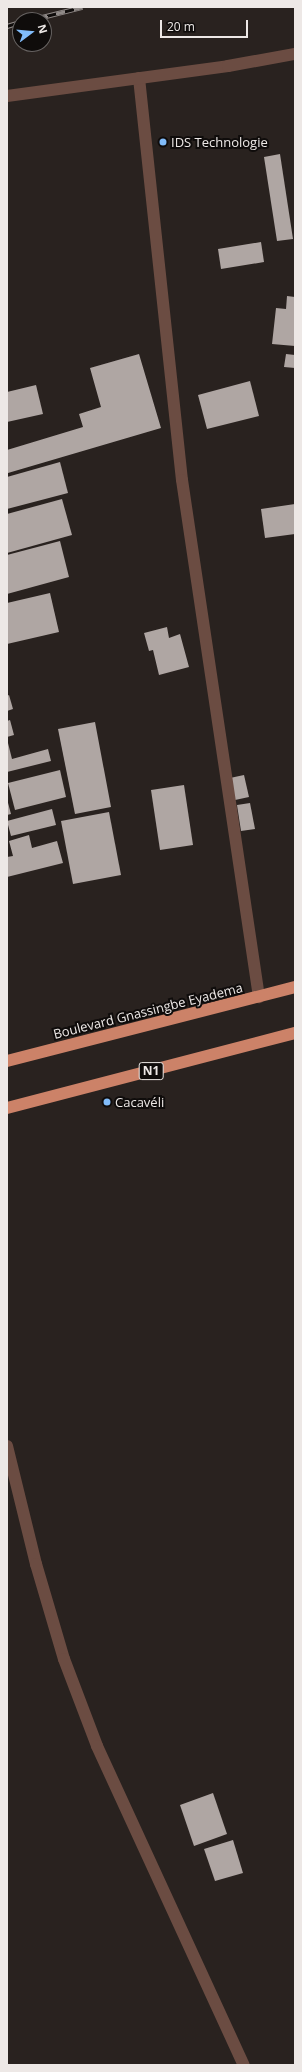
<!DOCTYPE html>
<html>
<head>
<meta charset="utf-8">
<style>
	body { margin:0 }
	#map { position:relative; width:302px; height:2072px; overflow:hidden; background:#29221f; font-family:"Open Sans",sans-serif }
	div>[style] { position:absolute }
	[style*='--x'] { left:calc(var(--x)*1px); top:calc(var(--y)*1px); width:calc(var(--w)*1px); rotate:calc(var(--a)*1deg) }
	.building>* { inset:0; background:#afa6a3 }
	.minor>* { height:12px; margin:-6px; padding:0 6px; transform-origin:6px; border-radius:6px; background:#6b4c42 }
	.highway>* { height:12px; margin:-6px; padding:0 6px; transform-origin:6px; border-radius:6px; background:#cc8268 }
	.rail>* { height:4.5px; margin-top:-2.25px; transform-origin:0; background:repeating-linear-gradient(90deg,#0f0c0b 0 9px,#908a88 0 18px); box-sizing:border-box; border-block:1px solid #908a88 }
	.dots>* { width:11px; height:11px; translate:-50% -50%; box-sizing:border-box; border:2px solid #0f0c0b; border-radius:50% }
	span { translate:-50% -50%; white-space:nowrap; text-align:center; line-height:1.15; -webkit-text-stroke:4px #0f0c0b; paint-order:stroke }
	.shield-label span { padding:1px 3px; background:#0f0c0b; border:1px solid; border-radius:3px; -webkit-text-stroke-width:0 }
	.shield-label { font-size:12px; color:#ede8e6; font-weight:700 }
	.poi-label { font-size:13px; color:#ede8e6 }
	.left { translate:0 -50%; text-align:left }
	.street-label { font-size:13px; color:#ede8e6 }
	.frame { position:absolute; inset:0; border:8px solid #ede8e6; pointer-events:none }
	.north { position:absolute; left:12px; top:12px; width:40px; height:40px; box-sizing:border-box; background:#0f0c0b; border:1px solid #686463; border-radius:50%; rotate:74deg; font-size:11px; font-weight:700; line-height:16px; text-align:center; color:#ede8e6 }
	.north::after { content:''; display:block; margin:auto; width:14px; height:18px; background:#81bcfa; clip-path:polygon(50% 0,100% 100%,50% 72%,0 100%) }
	.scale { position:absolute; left:160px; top:20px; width:88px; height:18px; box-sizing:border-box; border:2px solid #ede8e6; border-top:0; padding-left:5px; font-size:12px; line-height:14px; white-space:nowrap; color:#ede8e6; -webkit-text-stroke:3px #0f0c0b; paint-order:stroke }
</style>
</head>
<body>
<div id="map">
	<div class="building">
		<div style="clip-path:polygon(280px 154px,293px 239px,277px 241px,264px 157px)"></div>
		<div style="clip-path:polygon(261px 242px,264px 262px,221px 269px,218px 249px)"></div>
		<div style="clip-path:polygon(287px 296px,295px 297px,295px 346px,272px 344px,276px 308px,286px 309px)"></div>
		<div style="clip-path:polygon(139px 354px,161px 428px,8px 473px,7px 450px,83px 427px,79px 414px,101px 407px,90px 368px)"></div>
		<div style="clip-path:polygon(286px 354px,295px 355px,295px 368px,284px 367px)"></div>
		<div style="clip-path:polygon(250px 381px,259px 416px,207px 429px,198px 395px)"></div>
		<div style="clip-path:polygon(36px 385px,43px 414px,7px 422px,7px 392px)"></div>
		<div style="clip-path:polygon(60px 462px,68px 493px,7px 509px,7px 477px)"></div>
		<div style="clip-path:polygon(62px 499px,72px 535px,7px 553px,7px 514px)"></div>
		<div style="clip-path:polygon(295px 504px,295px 534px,265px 538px,261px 509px)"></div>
		<div style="clip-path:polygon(60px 541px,69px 577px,7px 594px,7px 555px)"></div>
		<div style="clip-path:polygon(50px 593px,59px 632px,7px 644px,7px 603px)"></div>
		<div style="clip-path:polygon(167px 627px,169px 638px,180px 634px,189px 667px,159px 675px,153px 650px,149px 651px,144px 633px)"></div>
		<div style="clip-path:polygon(9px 695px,13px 709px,7px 711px,7px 696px)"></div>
		<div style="clip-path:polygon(10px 720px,14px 735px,7px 737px,7px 721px)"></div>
		<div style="clip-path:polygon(95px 722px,111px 807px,75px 814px,58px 729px)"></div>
		<div style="clip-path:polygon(8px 743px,12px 759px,48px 749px,51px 761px,7px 772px)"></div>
		<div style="clip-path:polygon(60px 770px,66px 797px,15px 810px,8px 783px)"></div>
		<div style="clip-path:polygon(244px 775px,249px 797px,235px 800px,230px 778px)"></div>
		<div style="clip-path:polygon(184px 785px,193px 845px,160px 850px,151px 790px)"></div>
		<div style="clip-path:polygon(7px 799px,11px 814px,7px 815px)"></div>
		<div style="clip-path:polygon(250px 803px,255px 829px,241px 831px,237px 805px)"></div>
		<div style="clip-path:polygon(52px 809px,56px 825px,11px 836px,7px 821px)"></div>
		<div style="clip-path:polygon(109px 812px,121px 875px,73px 884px,61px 821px)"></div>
		<div style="clip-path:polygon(29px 835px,32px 848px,57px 841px,63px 863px,7px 877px,7px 857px,13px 856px,9px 841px)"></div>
		<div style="clip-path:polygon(213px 1793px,227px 1834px,194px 1846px,180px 1805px)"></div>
		<div style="clip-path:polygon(233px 1840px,243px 1873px,215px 1881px,204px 1849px)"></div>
	</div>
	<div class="minor">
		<div style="--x:139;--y:78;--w:404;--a:83.9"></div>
		<div style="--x:182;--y:480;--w:523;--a:81.53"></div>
		<div style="--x:7;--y:96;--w:223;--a:-7.7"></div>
		<div style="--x:228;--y:66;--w:68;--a:-10.2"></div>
		<div style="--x:7;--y:1446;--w:122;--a:76.2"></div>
		<div style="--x:36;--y:1564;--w:99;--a:73.6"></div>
		<div style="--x:64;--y:1659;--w:93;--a:69.2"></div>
		<div style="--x:97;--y:1746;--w:351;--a:65.3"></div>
	</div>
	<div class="highway">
		<div style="--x:7;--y:1061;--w:297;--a:-14.4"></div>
		<div style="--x:7;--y:1108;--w:298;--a:-14.6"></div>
	</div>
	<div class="rail">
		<div style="--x:30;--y:20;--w:54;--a:-14"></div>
		<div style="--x:7;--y:26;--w:14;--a:-17"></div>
	</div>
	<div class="dots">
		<div style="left:163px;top:142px;background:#81bcfa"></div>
		<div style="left:107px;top:1102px;background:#81bcfa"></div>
	</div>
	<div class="shield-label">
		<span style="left:151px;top:1071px">N1</span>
	</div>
	<div class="poi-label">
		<span class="left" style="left:171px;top:142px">IDS Technologie</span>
		<span class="left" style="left:115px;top:1102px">Cacavéli</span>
	</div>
	<div class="street-label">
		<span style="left:148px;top:1011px;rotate:-14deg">Boulevard Gnassingbe Eyadema</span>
	</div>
	<div class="frame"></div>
	<div class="north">N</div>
	<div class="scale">20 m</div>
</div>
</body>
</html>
